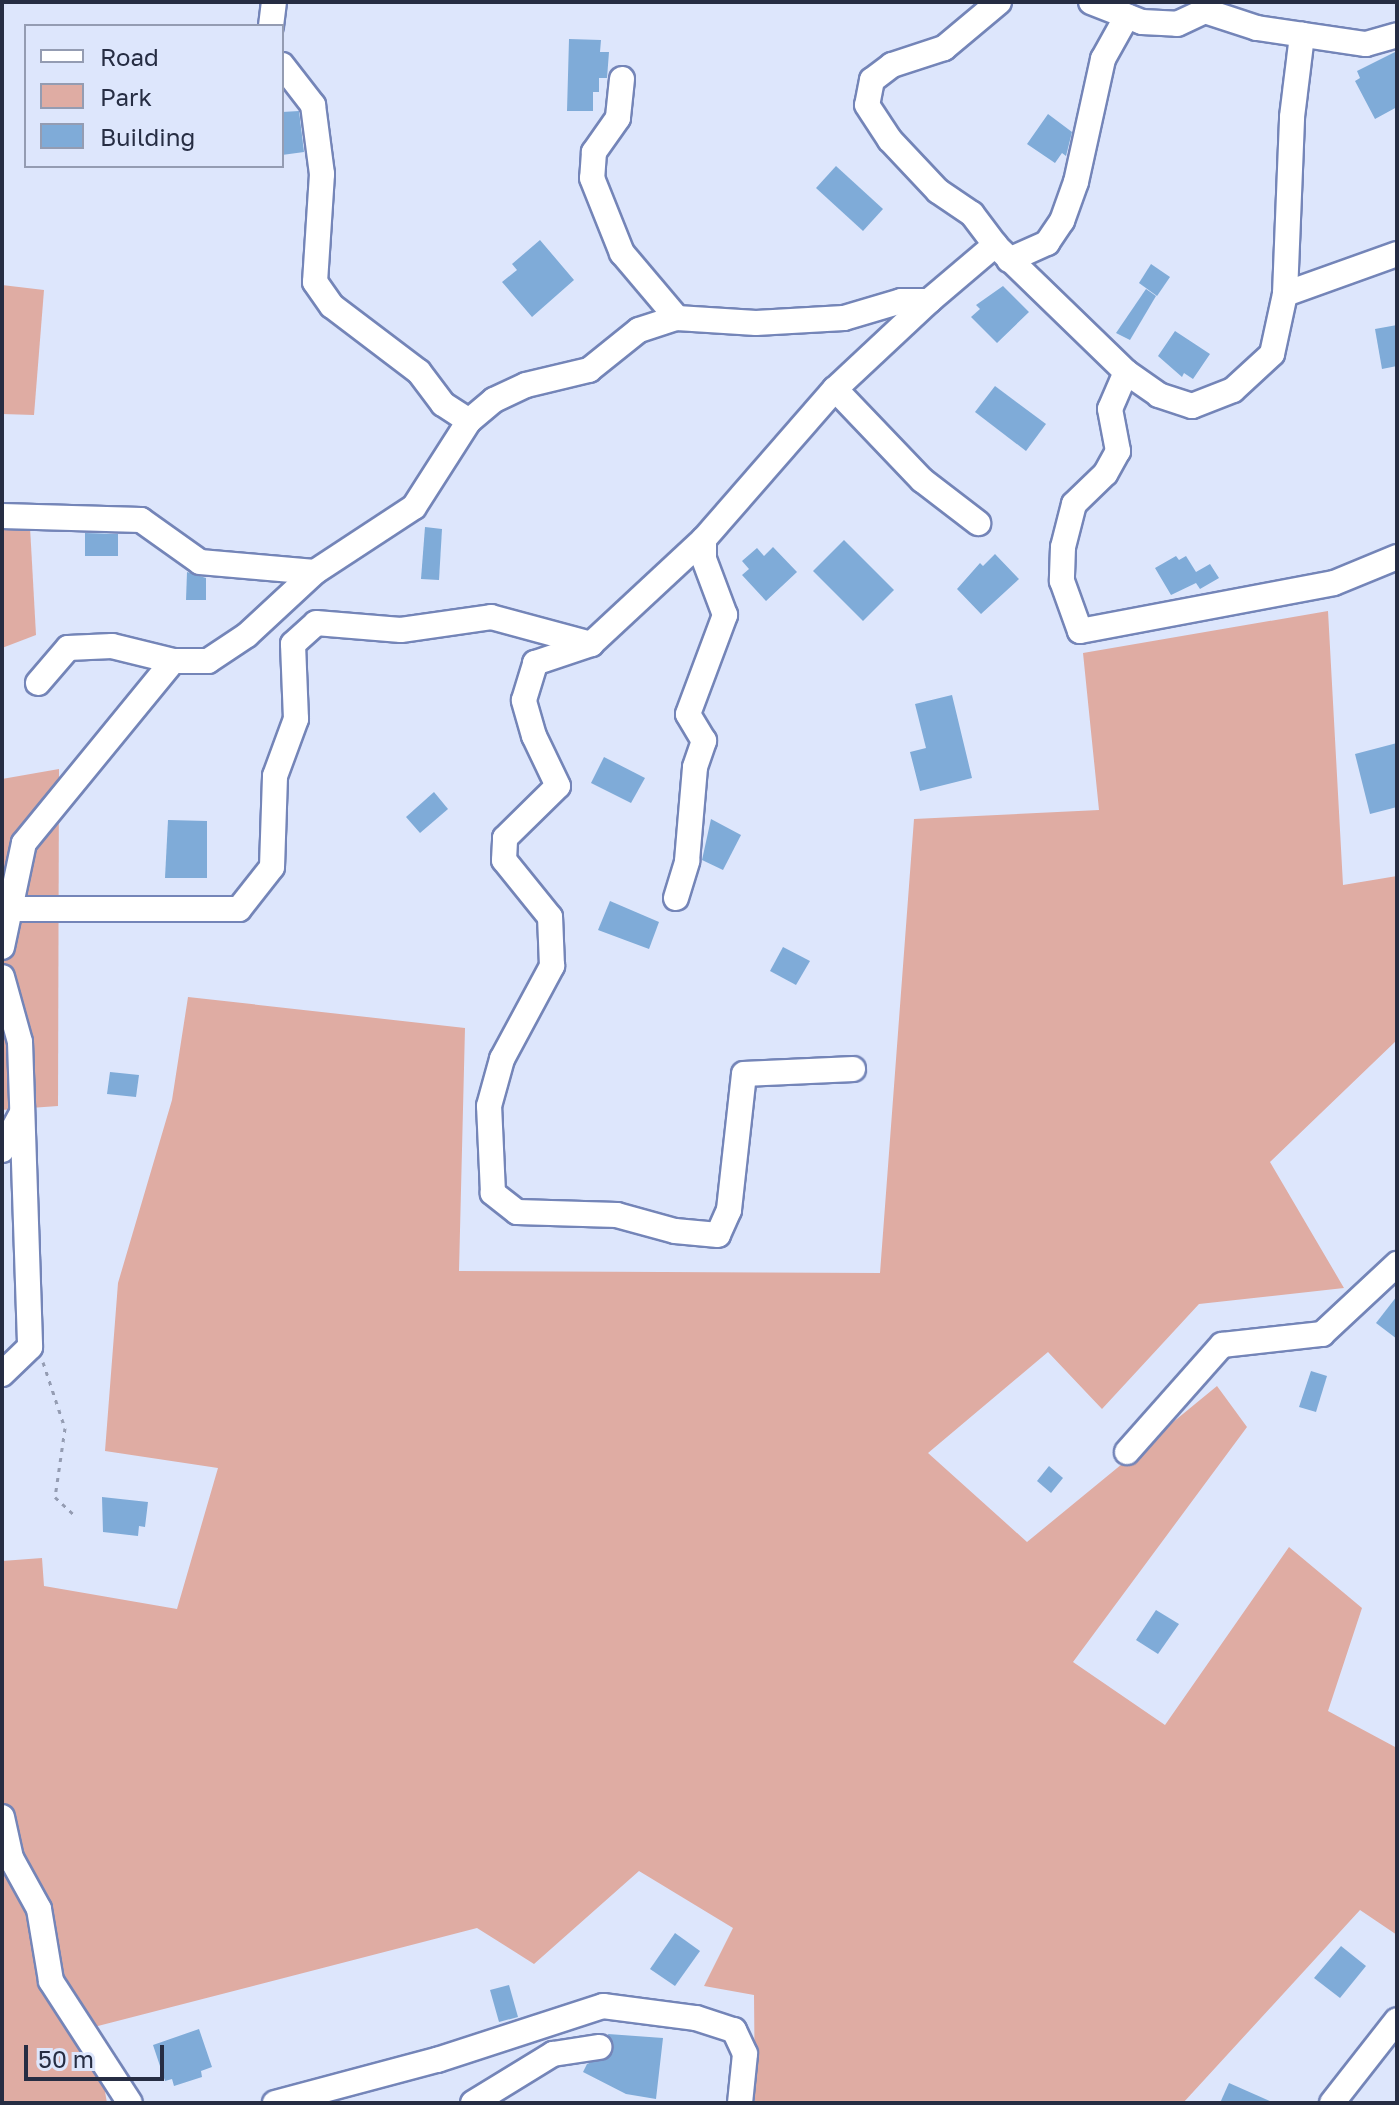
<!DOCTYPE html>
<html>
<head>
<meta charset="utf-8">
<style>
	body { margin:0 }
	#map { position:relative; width:1399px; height:2105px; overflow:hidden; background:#dde6fc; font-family:"Golos Text",sans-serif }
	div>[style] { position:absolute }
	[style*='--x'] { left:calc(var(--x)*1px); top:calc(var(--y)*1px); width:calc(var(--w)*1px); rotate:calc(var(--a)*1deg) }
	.green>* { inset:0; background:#dfaca3 }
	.building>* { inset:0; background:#7fabd8 }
	.path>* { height:3px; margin-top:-1.5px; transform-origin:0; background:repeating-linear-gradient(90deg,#949cb2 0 4px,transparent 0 10px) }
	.roads { filter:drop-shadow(2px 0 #7485b8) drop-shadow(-2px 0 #7485b8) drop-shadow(0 2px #7485b8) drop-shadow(0 -2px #7485b8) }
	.minor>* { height:24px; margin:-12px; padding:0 12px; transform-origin:12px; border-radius:12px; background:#fff }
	span { translate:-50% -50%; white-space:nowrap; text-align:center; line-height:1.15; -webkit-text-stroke:7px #dde6fc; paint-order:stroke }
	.frame { position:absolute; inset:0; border:4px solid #262d43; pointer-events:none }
	.legend { position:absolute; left:24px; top:24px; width:260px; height:144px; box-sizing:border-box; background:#dde6fc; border:2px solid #949cb2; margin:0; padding:10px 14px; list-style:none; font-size:24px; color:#262d43 }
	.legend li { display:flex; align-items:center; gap:16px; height:40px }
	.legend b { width:40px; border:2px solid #949cb2 }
	.scale { position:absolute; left:24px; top:2045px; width:140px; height:36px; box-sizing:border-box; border:4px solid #262d43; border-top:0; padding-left:10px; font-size:24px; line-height:28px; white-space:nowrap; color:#262d43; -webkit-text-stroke:6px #dde6fc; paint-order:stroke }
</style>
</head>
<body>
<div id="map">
	<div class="green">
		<div style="clip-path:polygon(2px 285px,44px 290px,34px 415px,2px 414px)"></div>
		<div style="clip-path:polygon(2px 526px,30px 527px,36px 635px,2px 648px)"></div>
		<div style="clip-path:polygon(1328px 611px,1343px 885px,1397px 876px,1397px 1040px,1270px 1162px,1344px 1288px,1199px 1304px,1102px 1409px,1048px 1352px,928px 1453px,1027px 1542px,1217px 1386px,1247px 1427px,1073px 1662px,1165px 1725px,1289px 1547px,1362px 1608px,1328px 1711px,1397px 1748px,1397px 1935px,1360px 1910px,1183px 2103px,755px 2103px,754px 1995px,704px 1986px,733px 1928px,639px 1871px,534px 1964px,477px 1928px,94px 2027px,107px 2103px,2px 2103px,2px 1561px,42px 1558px,44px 1586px,177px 1609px,218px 1468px,105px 1451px,118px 1283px,172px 1100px,188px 997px,465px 1028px,459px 1271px,880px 1273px,914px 819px,1099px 810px,1083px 653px)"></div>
		<div style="clip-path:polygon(59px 769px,58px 1106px,2px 1110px,2px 779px)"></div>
	</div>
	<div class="building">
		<div style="clip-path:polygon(569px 39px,601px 40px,600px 52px,609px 52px,607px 78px,599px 78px,599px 92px,593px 92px,593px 111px,567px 111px)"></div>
		<div style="clip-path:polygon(1397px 51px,1397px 107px,1375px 119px,1355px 81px,1360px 78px,1357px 71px)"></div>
		<div style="clip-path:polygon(299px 111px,304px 152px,282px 155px,282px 112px)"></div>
		<div style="clip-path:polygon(1048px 114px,1072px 132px,1066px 156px,1062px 153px,1055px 163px,1027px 144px)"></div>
		<div style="clip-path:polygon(836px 166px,883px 209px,863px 231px,816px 188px)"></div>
		<div style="clip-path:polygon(540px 240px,574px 280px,532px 317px,502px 282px,517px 270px,512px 264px)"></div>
		<div style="clip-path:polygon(1151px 264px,1170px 277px,1157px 296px,1139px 283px)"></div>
		<div style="clip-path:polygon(1003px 286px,1029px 312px,997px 343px,971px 317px,980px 309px,976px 305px)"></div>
		<div style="clip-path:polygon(1146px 289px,1156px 296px,1130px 340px,1116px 333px)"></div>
		<div style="clip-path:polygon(1397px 325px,1397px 366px,1382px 369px,1375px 329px)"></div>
		<div style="clip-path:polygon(1175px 331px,1210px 354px,1193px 379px,1184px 373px,1182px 377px,1158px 356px)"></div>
		<div style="clip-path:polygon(995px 386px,1046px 424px,1026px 451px,975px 412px)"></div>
		<div style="clip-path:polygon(425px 527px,442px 529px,439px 580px,421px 579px)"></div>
		<div style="clip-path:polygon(85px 533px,118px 534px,118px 556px,85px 556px)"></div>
		<div style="clip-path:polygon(844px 540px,894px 590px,863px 621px,813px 571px)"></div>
		<div style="clip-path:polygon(773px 547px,797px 572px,766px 601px,742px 575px,749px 569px,742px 561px,757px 548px,764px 556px)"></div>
		<div style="clip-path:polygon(995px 554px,1019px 579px,981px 614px,957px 589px,980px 563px,983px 566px)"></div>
		<div style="clip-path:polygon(1176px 556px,1179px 560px,1186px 556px,1196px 572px,1210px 564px,1219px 578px,1200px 589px,1196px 583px,1171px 595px,1155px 568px)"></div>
		<div style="clip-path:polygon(187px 572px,206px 578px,206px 600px,186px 600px)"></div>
		<div style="clip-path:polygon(952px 695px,972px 778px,920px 791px,910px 752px,926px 748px,915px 704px)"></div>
		<div style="clip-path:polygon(1397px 743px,1397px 807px,1370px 814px,1355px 754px)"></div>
		<div style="clip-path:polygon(604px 757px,645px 778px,631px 803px,591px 783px)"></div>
		<div style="clip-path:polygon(434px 792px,448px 809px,420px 833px,406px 817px)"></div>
		<div style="clip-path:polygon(711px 819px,741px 835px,723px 870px,702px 860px)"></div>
		<div style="clip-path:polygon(168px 820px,207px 821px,207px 878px,165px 878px)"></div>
		<div style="clip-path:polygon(610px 901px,659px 922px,649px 949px,598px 930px)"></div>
		<div style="clip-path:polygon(783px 947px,810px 961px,796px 985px,770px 971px)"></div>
		<div style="clip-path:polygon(110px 1072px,139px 1075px,136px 1097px,107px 1094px)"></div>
		<div style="clip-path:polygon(1397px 1296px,1397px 1339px,1376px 1323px)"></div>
		<div style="clip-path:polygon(1311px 1371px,1327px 1376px,1316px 1412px,1299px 1407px)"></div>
		<div style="clip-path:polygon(1049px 1466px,1063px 1478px,1051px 1493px,1037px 1481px)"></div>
		<div style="clip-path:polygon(102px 1497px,148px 1502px,145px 1527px,139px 1526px,138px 1536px,103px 1532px)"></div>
		<div style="clip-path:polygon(1156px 1610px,1179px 1624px,1158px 1654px,1136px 1640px)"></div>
		<div style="clip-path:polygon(675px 1933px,700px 1951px,675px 1986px,650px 1969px)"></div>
		<div style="clip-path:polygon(1341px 1946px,1366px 1966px,1340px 1998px,1314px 1978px)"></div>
		<div style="clip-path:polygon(509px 1985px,518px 2017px,499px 2022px,490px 1990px)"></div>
		<div style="clip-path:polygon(199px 2029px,212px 2067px,201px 2071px,202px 2077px,174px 2086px,172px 2079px,165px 2081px,153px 2045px)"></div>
		<div style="clip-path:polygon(608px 2034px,663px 2038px,656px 2099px,626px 2094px,583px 2072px,587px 2064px,613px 2053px)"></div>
		<div style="clip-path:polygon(1229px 2083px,1274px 2103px,1220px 2103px)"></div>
	</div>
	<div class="path">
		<div style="--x:43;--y:1362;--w:70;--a:71.6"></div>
		<div style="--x:65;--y:1428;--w:70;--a:98.2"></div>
		<div style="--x:55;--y:1497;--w:26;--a:43"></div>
	</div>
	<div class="roads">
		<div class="minor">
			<div style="--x:999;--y:2;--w:72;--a:140.1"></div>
			<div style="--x:944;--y:48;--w:55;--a:161.9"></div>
			<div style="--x:892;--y:65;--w:25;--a:143"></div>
			<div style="--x:872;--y:80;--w:25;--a:101"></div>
			<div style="--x:867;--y:105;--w:42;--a:56.7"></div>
			<div style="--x:890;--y:140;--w:70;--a:46.7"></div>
			<div style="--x:938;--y:191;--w:41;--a:34.1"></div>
			<div style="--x:972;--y:214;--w:39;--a:53"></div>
			<div style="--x:995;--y:245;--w:182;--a:44.1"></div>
			<div style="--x:1091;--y:2;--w:55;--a:21.4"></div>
			<div style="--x:1142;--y:22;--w:35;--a:3"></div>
			<div style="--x:1177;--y:24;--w:31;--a:-25"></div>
			<div style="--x:1205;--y:11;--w:10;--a:-66"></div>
			<div style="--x:1205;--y:11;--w:55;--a:18.1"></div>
			<div style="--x:1257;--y:28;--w:110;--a:8.4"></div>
			<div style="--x:1366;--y:44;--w:32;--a:-16"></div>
			<div style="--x:271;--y:26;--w:24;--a:-83"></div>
			<div style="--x:282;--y:65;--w:51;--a:52.2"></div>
			<div style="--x:313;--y:105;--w:70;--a:82.6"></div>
			<div style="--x:322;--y:174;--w:108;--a:93.7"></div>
			<div style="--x:315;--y:282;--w:29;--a:55"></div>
			<div style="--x:332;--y:306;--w:109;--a:37.2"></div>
			<div style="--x:419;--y:372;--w:40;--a:53"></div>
			<div style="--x:443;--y:404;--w:31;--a:33"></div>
			<div style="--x:622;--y:79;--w:39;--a:96"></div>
			<div style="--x:618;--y:118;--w:42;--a:125.2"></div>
			<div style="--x:594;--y:152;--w:26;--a:94"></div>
			<div style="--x:592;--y:178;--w:81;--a:68.2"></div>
			<div style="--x:622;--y:253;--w:85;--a:49.8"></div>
			<div style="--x:1397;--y:254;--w:119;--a:160.3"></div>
			<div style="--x:1285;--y:294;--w:61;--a:102.2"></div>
			<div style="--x:1272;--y:354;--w:53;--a:137.3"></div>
			<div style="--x:1233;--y:390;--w:44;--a:158.7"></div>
			<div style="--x:1192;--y:406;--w:35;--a:-162"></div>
			<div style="--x:1159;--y:395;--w:40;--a:-145.1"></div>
			<div style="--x:1126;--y:372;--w:40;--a:113.4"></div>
			<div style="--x:1110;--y:409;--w:43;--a:79.2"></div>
			<div style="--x:1118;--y:451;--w:26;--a:119"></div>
			<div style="--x:1105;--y:474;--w:43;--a:135.9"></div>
			<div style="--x:1074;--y:504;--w:44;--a:104.3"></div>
			<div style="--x:1063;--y:547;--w:34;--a:92"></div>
			<div style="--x:1062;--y:581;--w:53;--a:70.2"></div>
			<div style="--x:1080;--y:631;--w:258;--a:-10.7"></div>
			<div style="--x:1334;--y:583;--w:68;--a:-22.4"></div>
			<div style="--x:1009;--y:260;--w:42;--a:-24.1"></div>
			<div style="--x:1047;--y:243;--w:27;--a:-56"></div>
			<div style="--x:1062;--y:221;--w:41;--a:-70.3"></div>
			<div style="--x:1076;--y:182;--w:126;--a:-77.6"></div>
			<div style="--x:1103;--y:59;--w:49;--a:-60.8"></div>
			<div style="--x:1285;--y:294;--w:177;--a:-87.7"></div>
			<div style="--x:1292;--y:117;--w:83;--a:-83"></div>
			<div style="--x:835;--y:389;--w:126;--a:46.3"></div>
			<div style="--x:922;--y:480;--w:71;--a:37.5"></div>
			<div style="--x:2;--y:516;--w:139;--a:1.6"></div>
			<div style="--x:141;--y:520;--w:72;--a:35.4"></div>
			<div style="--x:200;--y:562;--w:115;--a:5"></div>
			<div style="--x:38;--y:683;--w:46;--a:-49.4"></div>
			<div style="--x:68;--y:648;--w:44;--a:-2.6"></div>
			<div style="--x:112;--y:646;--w:63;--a:13.8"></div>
			<div style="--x:676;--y:898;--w:39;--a:-73"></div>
			<div style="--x:687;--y:861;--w:94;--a:-85.1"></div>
			<div style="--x:695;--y:767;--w:28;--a:-71"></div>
			<div style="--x:704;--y:741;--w:31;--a:-121"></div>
			<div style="--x:688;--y:714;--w:106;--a:-69.5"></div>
			<div style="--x:725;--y:615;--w:60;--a:-110.6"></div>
			<div style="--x:704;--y:559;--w:20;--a:-90"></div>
			<div style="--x:8;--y:909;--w:231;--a:0"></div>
			<div style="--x:239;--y:909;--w:53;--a:-51.8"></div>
			<div style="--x:272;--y:867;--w:91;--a:-88.1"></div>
			<div style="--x:275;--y:776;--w:61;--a:-69.8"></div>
			<div style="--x:296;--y:719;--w:75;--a:-92.3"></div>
			<div style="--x:293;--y:644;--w:31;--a:-42"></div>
			<div style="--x:316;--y:623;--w:85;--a:4.7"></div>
			<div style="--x:401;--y:630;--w:91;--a:-8.2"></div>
			<div style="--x:491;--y:617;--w:104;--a:15.1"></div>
			<div style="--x:2;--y:947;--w:106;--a:-78.1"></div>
			<div style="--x:24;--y:843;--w:235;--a:-50.7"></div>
			<div style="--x:173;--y:661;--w:35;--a:0"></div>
			<div style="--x:208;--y:661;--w:47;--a:-33.7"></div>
			<div style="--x:247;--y:635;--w:93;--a:-42.8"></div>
			<div style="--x:315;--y:572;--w:118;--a:-33.3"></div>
			<div style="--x:414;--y:507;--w:102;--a:-57.4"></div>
			<div style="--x:469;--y:421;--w:33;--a:-40"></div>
			<div style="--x:494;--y:400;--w:35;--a:-25"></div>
			<div style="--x:526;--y:385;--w:65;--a:-13.4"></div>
			<div style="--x:589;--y:370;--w:64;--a:-38.7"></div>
			<div style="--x:639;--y:330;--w:40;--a:-18"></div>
			<div style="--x:677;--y:318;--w:79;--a:3.6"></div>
			<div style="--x:756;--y:323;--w:88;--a:-3.3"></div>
			<div style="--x:844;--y:318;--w:59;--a:-16.6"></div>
			<div style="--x:901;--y:301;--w:28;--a:0"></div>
			<div style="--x:929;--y:301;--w:87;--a:-40.3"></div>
			<div style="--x:2;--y:977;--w:67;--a:74.5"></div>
			<div style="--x:20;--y:1042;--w:305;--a:88.1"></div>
			<div style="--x:30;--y:1347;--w:39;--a:136"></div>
			<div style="--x:853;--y:1069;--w:109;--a:177.4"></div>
			<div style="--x:744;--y:1074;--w:137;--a:96.3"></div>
			<div style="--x:729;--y:1210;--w:27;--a:114"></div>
			<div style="--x:718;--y:1235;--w:43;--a:-174.7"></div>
			<div style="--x:675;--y:1231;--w:60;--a:-164.6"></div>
			<div style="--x:617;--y:1215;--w:100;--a:-178.3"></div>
			<div style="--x:517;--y:1212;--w:31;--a:-142"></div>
			<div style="--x:493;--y:1193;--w:87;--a:-92.6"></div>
			<div style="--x:489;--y:1106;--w:49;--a:-74.5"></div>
			<div style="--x:502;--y:1059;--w:106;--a:-61.7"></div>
			<div style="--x:552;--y:966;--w:49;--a:-92.3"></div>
			<div style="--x:550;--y:917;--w:73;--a:-128.9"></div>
			<div style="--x:504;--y:860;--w:22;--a:-87"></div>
			<div style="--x:505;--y:838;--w:74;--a:-44.5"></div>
			<div style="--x:558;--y:786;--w:55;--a:-115.6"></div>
			<div style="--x:534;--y:736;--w:37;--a:-106"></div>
			<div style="--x:524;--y:700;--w:39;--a:-73"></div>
			<div style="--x:535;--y:663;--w:59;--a:-18.7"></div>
			<div style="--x:591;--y:644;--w:154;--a:-42.9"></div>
			<div style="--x:704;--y:539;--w:199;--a:-48.9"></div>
			<div style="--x:835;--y:389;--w:129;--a:-43.1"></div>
			<div style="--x:2;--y:1150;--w:42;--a:-61.6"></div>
			<div style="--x:1127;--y:1452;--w:143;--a:-48.4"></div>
			<div style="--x:1222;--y:1345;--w:101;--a:-6.3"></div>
			<div style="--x:1322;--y:1334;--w:103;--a:-43"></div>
			<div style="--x:2;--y:1817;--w:42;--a:77.6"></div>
			<div style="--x:11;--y:1858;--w:58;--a:61.2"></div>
			<div style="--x:39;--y:1909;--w:73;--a:80.5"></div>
			<div style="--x:51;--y:1981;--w:145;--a:57.1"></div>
			<div style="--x:275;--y:2103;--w:168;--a:-14.9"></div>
			<div style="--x:437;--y:2060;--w:175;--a:-18"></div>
			<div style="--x:603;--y:2006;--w:94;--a:7.4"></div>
			<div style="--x:696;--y:2018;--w:40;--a:18"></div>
			<div style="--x:734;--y:2030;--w:26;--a:65"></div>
			<div style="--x:745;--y:2054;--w:49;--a:95.8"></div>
			<div style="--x:473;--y:2103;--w:94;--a:-31.5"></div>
			<div style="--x:553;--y:2054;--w:47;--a:-8.7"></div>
			<div style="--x:1332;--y:2103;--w:105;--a:-51.9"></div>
		</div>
	</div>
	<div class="frame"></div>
	<ul class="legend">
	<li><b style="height:10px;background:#fff"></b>Road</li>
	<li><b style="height:22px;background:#dfaca3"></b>Park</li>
	<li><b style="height:22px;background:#7fabd8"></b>Building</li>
	</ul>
	<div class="scale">50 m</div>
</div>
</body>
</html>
